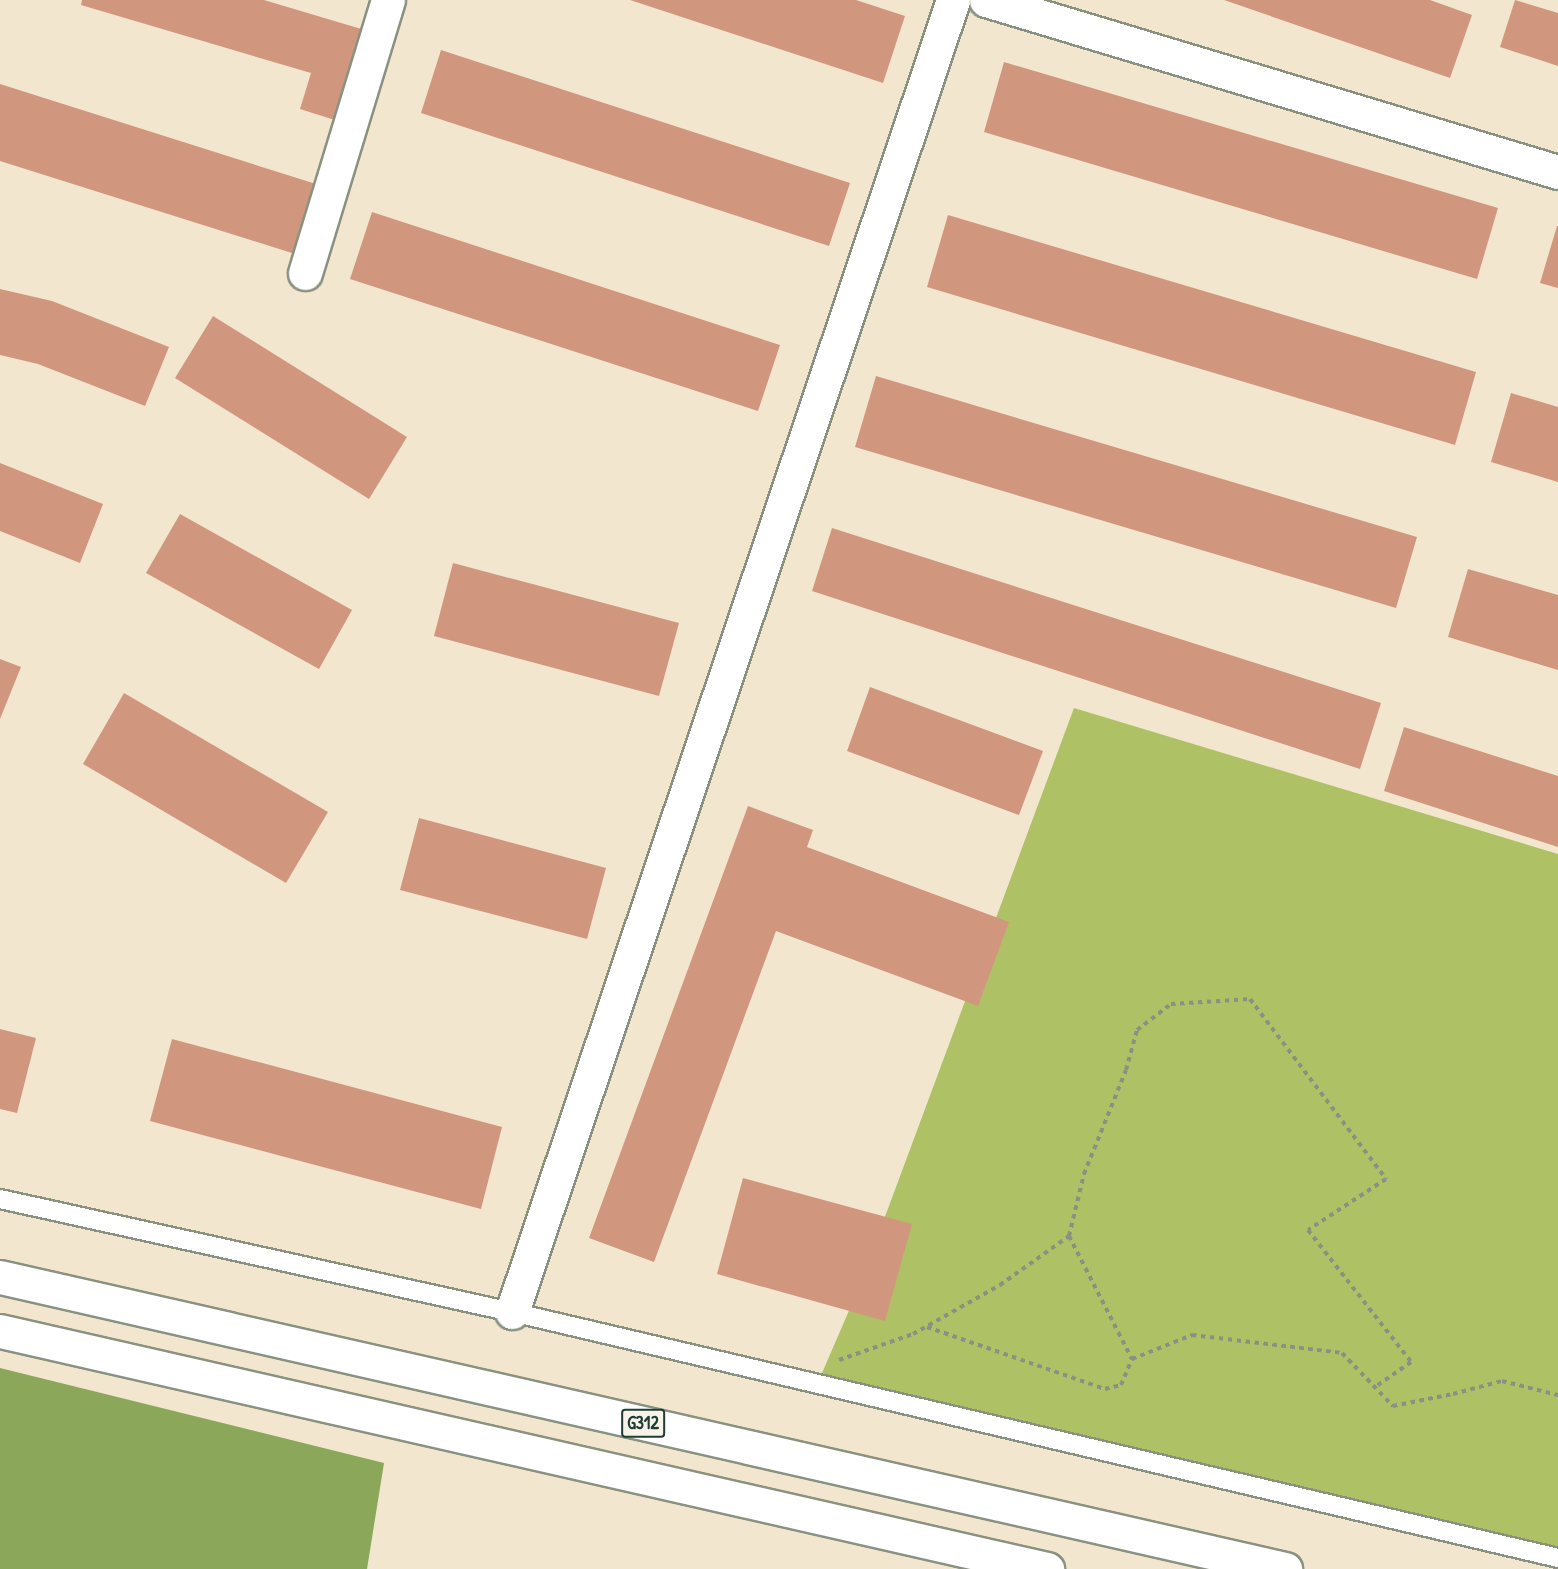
<!DOCTYPE html>
<html>
<head>
<meta charset="utf-8">
<style>
	body { margin:0 }
	#map { position:relative; width:1558px; height:1569px; overflow:hidden; background:#f3e6ce; font-family:"Patrick Hand",sans-serif }
	div>[style] { position:absolute }
	[style*='--x'] { left:calc(var(--x)*1px); top:calc(var(--y)*1px); width:calc(var(--w)*1px); rotate:calc(var(--a)*1deg) }
	.green>* { inset:0; background:#aec164 }
	.forest>* { inset:0; background:#8aa75a }
	.building>* { inset:0; background:#d1977e }
	.path>* { height:4px; margin-top:-2px; transform-origin:0; background:repeating-linear-gradient(90deg,#899281 0 4.5px,transparent 0 9px) }
	.roads { filter:drop-shadow(2px 0 #899281) drop-shadow(-2px 0 #899281) drop-shadow(0 2px #899281) drop-shadow(0 -2px #899281) }
	.service>* { height:18px; margin:-9px; padding:0 9px; transform-origin:9px; border-radius:9px; background:#fff }
	.minor>* { height:33px; margin:-16.5px; padding:0 16.5px; transform-origin:16.5px; border-radius:16.5px; background:#fff }
	.trunk>* { height:33px; margin:-16.5px; padding:0 16.5px; transform-origin:16.5px; border-radius:16.5px; background:#fff }
	span { translate:-50% -50%; white-space:nowrap; text-align:center; line-height:1.15; -webkit-text-stroke:4.5px #f7f3e8; paint-order:stroke }
	.shield-label span { padding:2px 4px; background:#f7f3e8; border:2px solid; border-radius:4px; -webkit-text-stroke-width:0 }
	.shield-label { font-size:18px; color:#1f3d34; font-weight:700 }
</style>
</head>
<body>
<div id="map">
	<div class="green">
		<div style="clip-path:polygon(1074px 708px,1558px 854px,1558px 1562px,816px 1387px,857px 1292px)"></div>
	</div>
	<div class="forest">
		<div style="clip-path:polygon(0 1368px,384px 1463px,367px 1569px,0 1569px)"></div>
	</div>
	<div class="building">
		<div style="clip-path:polygon(82px 0,264px 0,368px 31px,341px 122px,300px 109px,311px 73px,81px 5px)"></div>
		<div style="clip-path:polygon(630px 0,856px 0,905px 16px,883px 83px)"></div>
		<div style="clip-path:polygon(1224px 0,1430px 0,1472px 15px,1450px 78px)"></div>
		<div style="clip-path:polygon(1515px 0,1558px 13px,1558px 66px,1500px 47px)"></div>
		<div style="clip-path:polygon(441px 50px,850px 183px,829px 246px,421px 113px)"></div>
		<div style="clip-path:polygon(1004px 62px,1498px 208px,1477px 279px,984px 132px)"></div>
		<div style="clip-path:polygon(0 84px,316px 184px,295px 254px,0 161px)"></div>
		<div style="clip-path:polygon(372px 212px,780px 345px,758px 411px,350px 279px)"></div>
		<div style="clip-path:polygon(948px 215px,1476px 372px,1455px 445px,927px 287px)"></div>
		<div style="clip-path:polygon(1557px 226px,1558px 226px,1558px 288px,1540px 283px)"></div>
		<div style="clip-path:polygon(0 289px,52px 301px,169px 347px,145px 406px,38px 364px,0 355px)"></div>
		<div style="clip-path:polygon(213px 316px,407px 437px,369px 499px,175px 378px)"></div>
		<div style="clip-path:polygon(876px 376px,1417px 537px,1396px 608px,855px 447px)"></div>
		<div style="clip-path:polygon(1511px 393px,1558px 407px,1558px 482px,1491px 462px)"></div>
		<div style="clip-path:polygon(0 463px,103px 504px,80px 563px,0 531px)"></div>
		<div style="clip-path:polygon(180px 514px,352px 610px,319px 669px,146px 573px)"></div>
		<div style="clip-path:polygon(832px 528px,1381px 703px,1360px 769px,812px 591px)"></div>
		<div style="clip-path:polygon(453px 563px,679px 623px,659px 696px,434px 636px)"></div>
		<div style="clip-path:polygon(1468px 569px,1558px 595px,1558px 670px,1448px 637px)"></div>
		<div style="clip-path:polygon(0 659px,21px 667px,0 719px)"></div>
		<div style="clip-path:polygon(870px 687px,1043px 751px,1019px 815px,847px 751px)"></div>
		<div style="clip-path:polygon(124px 693px,328px 812px,286px 883px,83px 764px)"></div>
		<div style="clip-path:polygon(1404px 727px,1558px 776px,1558px 847px,1384px 791px)"></div>
		<div style="clip-path:polygon(748px 806px,813px 830px,807px 847px,1009px 922px,978px 1006px,776px 931px,654px 1262px,589px 1238px)"></div>
		<div style="clip-path:polygon(419px 818px,606px 868px,587px 939px,400px 890px)"></div>
		<div style="clip-path:polygon(0 1029px,36px 1038px,17px 1113px,0 1109px)"></div>
		<div style="clip-path:polygon(172px 1039px,502px 1127px,481px 1209px,150px 1121px)"></div>
		<div style="clip-path:polygon(743px 1178px,912px 1224px,885px 1321px,717px 1274px)"></div>
	</div>
	<div class="path">
		<div style="--x:1069;--y:1236;--w:138;--a:62.9"></div>
		<div style="--x:927;--y:1327;--w:188;--a:19.2"></div>
		<div style="--x:1105;--y:1389;--w:16;--a:-14"></div>
		<div style="--x:1121;--y:1385;--w:28;--a:-67"></div>
		<div style="--x:1132;--y:1359;--w:65;--a:-21.8"></div>
		<div style="--x:1192;--y:1335;--w:151;--a:6.8"></div>
		<div style="--x:1342;--y:1353;--w:74;--a:46.1"></div>
		<div style="--x:1393;--y:1406;--w:61;--a:-11.3"></div>
		<div style="--x:1453;--y:1394;--w:51;--a:-14.9"></div>
		<div style="--x:1502;--y:1381;--w:58;--a:14"></div>
		<div style="--x:839;--y:1360;--w:78;--a:-19.4"></div>
		<div style="--x:913;--y:1334;--w:100;--a:-29.4"></div>
		<div style="--x:1000;--y:1285;--w:85;--a:-35.4"></div>
		<div style="--x:1069;--y:1236;--w:64;--a:-76.4"></div>
		<div style="--x:1084;--y:1174;--w:112;--a:-68"></div>
		<div style="--x:1126;--y:1070;--w:41;--a:-74.6"></div>
		<div style="--x:1137;--y:1030;--w:43;--a:-37.4"></div>
		<div style="--x:1171;--y:1004;--w:79;--a:-3.6"></div>
		<div style="--x:1250;--y:999;--w:226;--a:52.9"></div>
		<div style="--x:1386;--y:1179;--w:93;--a:146.8"></div>
		<div style="--x:1308;--y:1230;--w:167;--a:52"></div>
		<div style="--x:1411;--y:1362;--w:44;--a:145.2"></div>
	</div>
	<div class="roads">
		<div class="service">
			<div style="--x:0;--y:1199;--w:524;--a:12.45"></div>
			<div style="--x:512;--y:1312;--w:1075;--a:13.23"></div>
		</div>
		<div class="minor">
			<div style="--x:986;--y:0;--w:597;--a:16.74"></div>
			<div style="--x:305;--y:273;--w:285;--a:-73.1"></div>
			<div style="--x:512;--y:1312;--w:1384;--a:-71.42"></div>
		</div>
		<div class="trunk">
			<div style="--x:0;--y:1277;--w:1318;--a:12.8"></div>
			<div style="--x:0;--y:1331;--w:1074;--a:12.81"></div>
		</div>
	</div>
	<div class="shield-label">
		<span style="left:643px;top:1423px">G312</span>
	</div>
</div>
</body>
</html>
